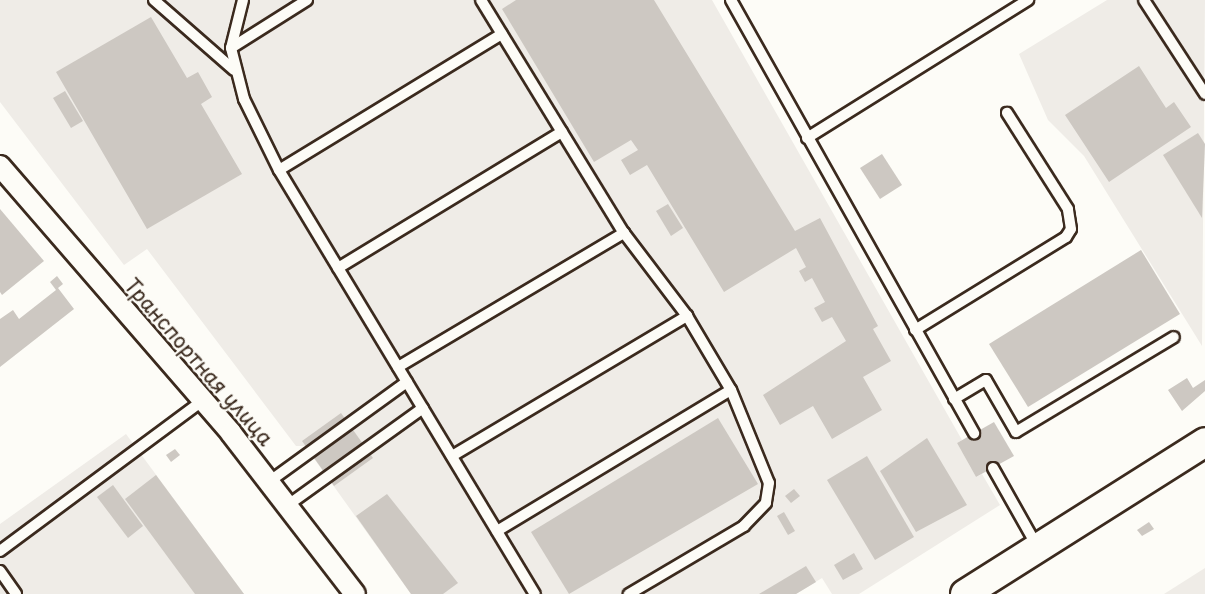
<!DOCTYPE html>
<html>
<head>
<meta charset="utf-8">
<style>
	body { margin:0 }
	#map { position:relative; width:1205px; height:594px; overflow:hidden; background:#fdfcf7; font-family:"Playpen Sans",sans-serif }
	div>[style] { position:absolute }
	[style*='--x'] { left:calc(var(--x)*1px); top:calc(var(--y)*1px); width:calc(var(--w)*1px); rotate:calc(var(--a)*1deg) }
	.built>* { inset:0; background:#efece7 }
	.building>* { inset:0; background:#cdc8c2 }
	.roads { filter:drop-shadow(2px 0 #3b2a1e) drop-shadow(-2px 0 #3b2a1e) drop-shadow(0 2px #3b2a1e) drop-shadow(0 -2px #3b2a1e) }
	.lane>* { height:10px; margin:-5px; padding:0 5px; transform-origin:5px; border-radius:5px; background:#fdfcf7 }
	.street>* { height:20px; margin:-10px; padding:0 10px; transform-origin:10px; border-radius:10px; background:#fdfcf7 }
	.secondary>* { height:28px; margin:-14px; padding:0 14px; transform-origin:14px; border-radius:14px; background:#fdfcf7 }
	span { translate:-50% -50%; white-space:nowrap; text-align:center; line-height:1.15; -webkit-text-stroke:4.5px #fdfcf7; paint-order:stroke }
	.street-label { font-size:21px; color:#3b2a1e }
</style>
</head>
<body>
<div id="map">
	<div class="built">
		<div style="clip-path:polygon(0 0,712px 0,962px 440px,957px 443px,976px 477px,982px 474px,1000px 505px,859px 594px,832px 594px,822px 578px,796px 594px,411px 594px,305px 446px,296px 446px,147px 249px,124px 265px,0 102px)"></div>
		<div style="clip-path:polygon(1107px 0,1205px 0,1202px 346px,1084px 156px,1048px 120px,1019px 54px)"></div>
		<div style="clip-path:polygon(126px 434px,244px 594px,0 594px,0 524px)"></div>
		<div style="clip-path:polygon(1205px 568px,1205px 594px,1164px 594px)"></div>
	</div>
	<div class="building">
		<div style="clip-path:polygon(516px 0,654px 0,795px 231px,820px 218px,878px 326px,873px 329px,891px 361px,863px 377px,882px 410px,832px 439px,813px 406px,780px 425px,763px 395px,846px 341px,832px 317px,822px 322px,814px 308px,825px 302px,812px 278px,805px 282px,799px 271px,806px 267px,796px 248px,724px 292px,647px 165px,630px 175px,621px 160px,638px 150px,631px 140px,594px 162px,502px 9px)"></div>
		<div style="clip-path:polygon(151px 17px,187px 78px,198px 72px,212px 97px,201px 104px,242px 174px,147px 229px,56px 72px)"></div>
		<div style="clip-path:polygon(1139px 66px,1166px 108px,1174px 102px,1191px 127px,1109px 182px,1065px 115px)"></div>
		<div style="clip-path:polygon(65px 91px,83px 121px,71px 128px,53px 98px)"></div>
		<div style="clip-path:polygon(1198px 133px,1205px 144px,1202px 218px,1163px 155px)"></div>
		<div style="clip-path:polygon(882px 154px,902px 185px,880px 199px,860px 168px)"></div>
		<div style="clip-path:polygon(668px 204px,683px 228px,671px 236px,656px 211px)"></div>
		<div style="clip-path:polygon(0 209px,44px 261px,2px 295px,0 292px)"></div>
		<div style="clip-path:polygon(1141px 250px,1180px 314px,1028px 407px,989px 344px)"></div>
		<div style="clip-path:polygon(57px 276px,63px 284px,58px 288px,74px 309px,0 367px,0 319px,13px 310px,19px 319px,56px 290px,50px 282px)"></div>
		<div style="clip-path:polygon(1187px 378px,1193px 388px,1205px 380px,1205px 391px,1182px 411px,1168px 390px)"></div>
		<div style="clip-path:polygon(341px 413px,373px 458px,334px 486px,302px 441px)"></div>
		<div style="clip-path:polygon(718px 418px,758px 484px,569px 594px,531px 532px)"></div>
		<div style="clip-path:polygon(994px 422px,1014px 456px,976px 477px,957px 443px)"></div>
		<div style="clip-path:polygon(927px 438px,967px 505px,916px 532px,880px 471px)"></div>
		<div style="clip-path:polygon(175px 449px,180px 455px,171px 462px,166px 455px)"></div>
		<div style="clip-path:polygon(867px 456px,914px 537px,875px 560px,827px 480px)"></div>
		<div style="clip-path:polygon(156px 475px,244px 594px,195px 594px,125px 499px)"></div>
		<div style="clip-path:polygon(113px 485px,143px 526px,128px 538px,97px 497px)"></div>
		<div style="clip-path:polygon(794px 489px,800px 496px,791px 503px,785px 496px)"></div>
		<div style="clip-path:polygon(387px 494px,458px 583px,443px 594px,411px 594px,356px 516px)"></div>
		<div style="clip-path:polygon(784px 512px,795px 531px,788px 535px,777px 516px)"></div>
		<div style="clip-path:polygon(1149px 522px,1154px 529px,1142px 536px,1137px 530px)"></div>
		<div style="clip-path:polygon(854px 553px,863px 569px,843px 580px,834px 565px)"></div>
		<div style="clip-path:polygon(806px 566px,816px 582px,796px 594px,759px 594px)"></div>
	</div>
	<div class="roads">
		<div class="lane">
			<div style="--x:154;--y:0;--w:106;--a:41.2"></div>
			<div style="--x:243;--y:0;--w:49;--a:104"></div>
			<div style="--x:231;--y:48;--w:53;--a:75.7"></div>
			<div style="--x:244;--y:99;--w:79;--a:63.8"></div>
			<div style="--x:279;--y:170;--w:495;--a:58.9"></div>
			<div style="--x:481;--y:0;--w:273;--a:58.5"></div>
			<div style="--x:624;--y:233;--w:104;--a:52.8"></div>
			<div style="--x:687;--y:316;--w:86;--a:59.3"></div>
			<div style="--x:731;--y:390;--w:100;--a:67.8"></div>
			<div style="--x:769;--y:483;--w:20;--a:99"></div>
			<div style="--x:766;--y:503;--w:32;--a:134"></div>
			<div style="--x:744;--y:526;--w:134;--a:149.4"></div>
			<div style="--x:731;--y:0;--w:497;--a:60.7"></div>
			<div style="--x:1144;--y:0;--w:112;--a:57"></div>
			<div style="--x:231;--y:48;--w:90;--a:-32.3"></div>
			<div style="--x:807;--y:138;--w:261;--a:-32"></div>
			<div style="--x:279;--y:170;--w:261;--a:-31.4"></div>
			<div style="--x:338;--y:268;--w:262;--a:-31.3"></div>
			<div style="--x:915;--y:330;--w:177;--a:-31.6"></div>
			<div style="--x:1066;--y:237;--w:9;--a:-58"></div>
			<div style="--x:1071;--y:229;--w:20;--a:-99"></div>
			<div style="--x:1068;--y:209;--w:114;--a:-122.4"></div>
			<div style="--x:398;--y:367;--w:263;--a:-30.7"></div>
			<div style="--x:954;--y:399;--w:37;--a:-31"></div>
			<div style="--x:986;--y:380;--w:60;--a:60"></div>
			<div style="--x:1016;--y:432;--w:184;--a:-31"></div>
			<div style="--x:452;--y:456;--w:274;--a:-30.8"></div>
			<div style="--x:993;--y:468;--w:90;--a:60.6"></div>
			<div style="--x:270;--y:481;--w:169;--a:-35.9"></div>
			<div style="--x:288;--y:505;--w:166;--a:-35.7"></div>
			<div style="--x:497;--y:531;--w:273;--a:-31.1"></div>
			<div style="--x:0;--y:551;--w:253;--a:-36.6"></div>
			<div style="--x:0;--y:571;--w:28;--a:55"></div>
		</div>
		<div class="street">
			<div style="--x:0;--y:166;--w:353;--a:49.1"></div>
			<div style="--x:231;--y:433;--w:203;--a:52.4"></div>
		</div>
		<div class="secondary">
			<div style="--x:965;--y:594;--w:284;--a:-32.3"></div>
		</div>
	</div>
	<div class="street-label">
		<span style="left:200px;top:361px;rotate:49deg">Транспортная улица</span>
	</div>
</div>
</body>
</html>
